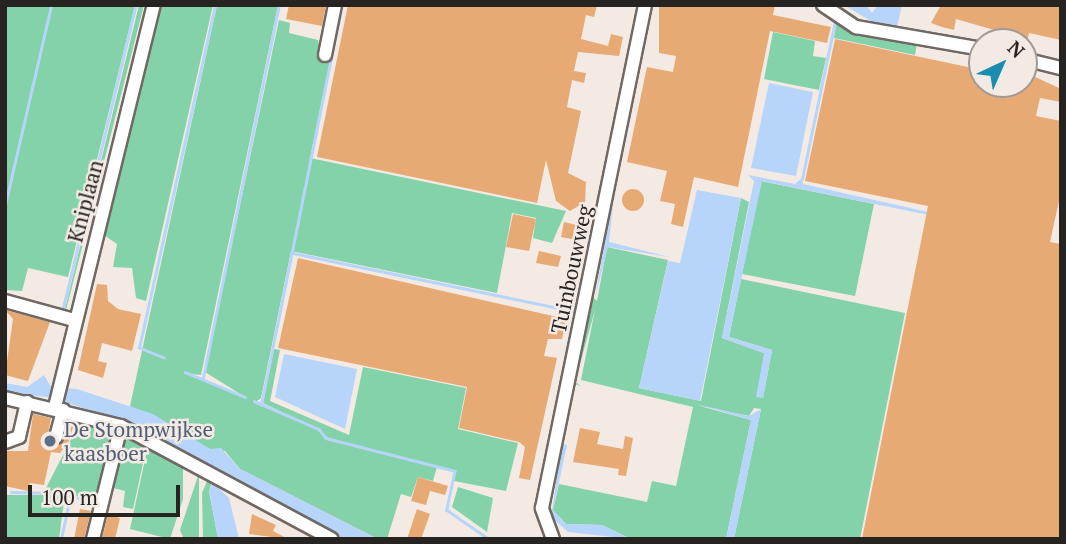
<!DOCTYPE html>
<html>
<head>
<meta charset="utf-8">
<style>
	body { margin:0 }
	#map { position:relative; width:1066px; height:544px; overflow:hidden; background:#f3eae4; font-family:"PT Serif",serif }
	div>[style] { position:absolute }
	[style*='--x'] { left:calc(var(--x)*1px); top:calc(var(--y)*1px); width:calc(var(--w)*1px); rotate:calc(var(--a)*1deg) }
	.green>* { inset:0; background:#83d2a9 }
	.water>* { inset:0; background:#b7d5fa }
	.stream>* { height:2.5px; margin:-1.25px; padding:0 1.25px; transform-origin:1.25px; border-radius:1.25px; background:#b7d5fa }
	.building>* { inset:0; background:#e8aa74 }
	.round { border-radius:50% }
	.roads { filter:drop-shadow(2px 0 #706863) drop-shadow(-2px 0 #706863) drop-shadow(0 2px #706863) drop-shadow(0 -2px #706863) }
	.minor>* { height:12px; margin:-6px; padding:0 6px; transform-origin:6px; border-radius:6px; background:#fff }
	.dots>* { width:19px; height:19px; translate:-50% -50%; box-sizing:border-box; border:4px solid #f3eae4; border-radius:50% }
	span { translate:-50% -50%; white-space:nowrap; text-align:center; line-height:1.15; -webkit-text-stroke:5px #f3eae4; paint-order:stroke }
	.street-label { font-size:21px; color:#262321 }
	.service-label { font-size:21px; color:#4e5e75 }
	.left { translate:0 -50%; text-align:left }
	.frame { position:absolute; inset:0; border:7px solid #262321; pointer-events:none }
	.north { position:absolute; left:968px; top:28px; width:70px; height:70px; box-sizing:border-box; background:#f3eae4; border:2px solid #a19a96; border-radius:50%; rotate:44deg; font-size:19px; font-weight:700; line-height:28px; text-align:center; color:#262321 }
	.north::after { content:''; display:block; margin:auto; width:24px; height:32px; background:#198cb0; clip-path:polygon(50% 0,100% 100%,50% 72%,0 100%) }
	.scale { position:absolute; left:28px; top:485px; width:152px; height:32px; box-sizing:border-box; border:4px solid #262321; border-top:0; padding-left:9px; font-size:21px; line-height:24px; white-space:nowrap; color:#262321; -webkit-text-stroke:5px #f3eae4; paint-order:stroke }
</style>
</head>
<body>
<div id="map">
	<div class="green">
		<div style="clip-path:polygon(5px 5px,135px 5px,68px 277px,28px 268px,22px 291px,5px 290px)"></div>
		<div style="clip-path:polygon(139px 5px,144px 5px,66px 310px,65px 309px)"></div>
		<div style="clip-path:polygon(157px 5px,213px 5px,146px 301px,136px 298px,132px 268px,113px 267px,117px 244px,101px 233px)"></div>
		<div style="clip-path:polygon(217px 5px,278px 5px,201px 375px,183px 373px,245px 397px,205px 372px,279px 20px,290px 23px,289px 33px,318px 40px,321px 54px,331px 57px,310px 158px,566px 211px,552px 243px,533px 238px,536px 218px,512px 213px,497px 293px,291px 251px,261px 398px,254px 403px,303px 422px,263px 403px,274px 349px,280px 350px,270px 401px,349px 435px,363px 367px,466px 388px,458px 429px,518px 443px,506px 491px,454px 481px,455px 471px,437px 467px,433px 481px,418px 477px,411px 497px,401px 494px,387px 539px,378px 539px,240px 469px,225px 451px,210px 449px,130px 406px)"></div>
		<div style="clip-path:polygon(837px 19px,917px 43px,915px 55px,834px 38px)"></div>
		<div style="clip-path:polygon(773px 32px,815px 41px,813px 56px,826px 58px,819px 90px,764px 79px)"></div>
		<div style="clip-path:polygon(616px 181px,593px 297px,597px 301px,607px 247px,668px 260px,639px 388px,701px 401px,741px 198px,749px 202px,722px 338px,764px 353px,763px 398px,772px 350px,729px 337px,741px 279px,905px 313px,860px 539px,734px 539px,761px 409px,754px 408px,749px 416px,696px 405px,751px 420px,726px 539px,631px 539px,602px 525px,566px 524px,553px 510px,559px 484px,647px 502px,652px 481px,676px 486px,693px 407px,581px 380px,595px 310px,575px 382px,581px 386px,571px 383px)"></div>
		<div style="clip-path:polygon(761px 181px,874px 204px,855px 296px,742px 274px)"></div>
		<div style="clip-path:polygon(81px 420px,111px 429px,114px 436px,97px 501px,65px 493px,59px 539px,5px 539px,6px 495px,58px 495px,46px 488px)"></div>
		<div style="clip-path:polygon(126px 435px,147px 445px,133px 509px,123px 507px,125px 491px,109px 487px)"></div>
		<div style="clip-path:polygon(148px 446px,183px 465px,183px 499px,170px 539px,130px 529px)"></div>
		<div style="clip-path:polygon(199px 473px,199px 539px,184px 539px,180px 530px)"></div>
		<div style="clip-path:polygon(209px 477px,213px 479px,209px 491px,218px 539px,203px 539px,202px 493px)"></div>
		<div style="clip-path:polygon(458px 487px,493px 498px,487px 532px,452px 507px)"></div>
	</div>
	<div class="water">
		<div style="clip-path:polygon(866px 5px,872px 13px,878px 5px,902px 5px,897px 27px,966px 42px,881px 27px,847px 7px)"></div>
		<div style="clip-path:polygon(769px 83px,813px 92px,796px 176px,751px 168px)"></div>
		<div style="clip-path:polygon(748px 175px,795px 184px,802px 178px,803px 184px,1061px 242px,762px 181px,729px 337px,772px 350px,763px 398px,756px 397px,764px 353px,722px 338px,754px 181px)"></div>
		<div style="clip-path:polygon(615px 185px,609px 242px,669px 257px,608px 247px,595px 298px)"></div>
		<div style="clip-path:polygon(697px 190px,741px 198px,700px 401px,639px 388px,668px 261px,680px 263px)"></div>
		<div style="clip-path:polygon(284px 354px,357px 369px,345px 429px,275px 397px)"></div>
		<div style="clip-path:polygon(44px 375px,51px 387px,77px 389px,153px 414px,210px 449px,221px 448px,240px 469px,378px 539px,343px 539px,113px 418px,53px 398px,5px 392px,5px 383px,27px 387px)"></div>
		<div style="clip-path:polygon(696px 404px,749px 416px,761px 409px,734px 539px,726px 539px,751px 420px)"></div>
		<div style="clip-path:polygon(562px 444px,567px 445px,553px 510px,566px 524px,602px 525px,631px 539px,568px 532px,551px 517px)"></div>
		<div style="clip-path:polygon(213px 483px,229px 498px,239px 539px,218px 539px,209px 491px)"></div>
	</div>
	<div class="stream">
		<div style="--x:802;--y:179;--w:161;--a:-78.2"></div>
		<div style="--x:5;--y:205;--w:205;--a:-77"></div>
		<div style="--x:293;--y:253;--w:286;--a:11.7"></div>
		<div style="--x:63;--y:308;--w:312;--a:-76.5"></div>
		<div style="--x:164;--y:358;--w:27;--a:-158"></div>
		<div style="--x:139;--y:348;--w:351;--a:-77.5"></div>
		<div style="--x:185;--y:372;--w:65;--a:22.6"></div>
		<div style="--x:203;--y:378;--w:381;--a:-78.5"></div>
		<div style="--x:254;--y:401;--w:71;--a:23.3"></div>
		<div style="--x:319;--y:429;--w:11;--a:52"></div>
		<div style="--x:326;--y:438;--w:133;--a:14.3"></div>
		<div style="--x:455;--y:471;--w:40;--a:102"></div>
		<div style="--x:447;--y:510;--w:51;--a:34.6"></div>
		<div style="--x:261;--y:405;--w:408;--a:-78.6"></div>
		<div style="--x:11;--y:492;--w:47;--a:1.2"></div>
		<div style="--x:66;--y:495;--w:29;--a:12"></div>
		<div style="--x:61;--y:539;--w:38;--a:-78"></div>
	</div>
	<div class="building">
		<div style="clip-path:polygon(289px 5px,326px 5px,322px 26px,286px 19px)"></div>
		<div style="clip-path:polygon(348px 5px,597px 5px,594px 17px,586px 15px,581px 39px,608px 46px,611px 34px,623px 37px,619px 56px,578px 52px,574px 71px,586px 73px,584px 83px,572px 80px,567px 107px,581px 111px,568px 173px,586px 182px,585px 202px,570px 211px,556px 201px,546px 160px,537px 203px,317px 157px)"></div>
		<div style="clip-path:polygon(659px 5px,775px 5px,773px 15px,831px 27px,827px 43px,770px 31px,738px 187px,694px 177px,683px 227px,671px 224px,675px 204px,660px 201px,667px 171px,627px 162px,647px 67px,673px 72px,676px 56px,659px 53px)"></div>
		<div style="clip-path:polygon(941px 5px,1061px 5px,1061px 40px,1029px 33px,1027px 42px,1007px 42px,992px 39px,994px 30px,956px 19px,954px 30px,942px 27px,931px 23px)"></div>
		<div style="clip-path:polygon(835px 39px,982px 70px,982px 84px,1024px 84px,1031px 75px,1061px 89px,1061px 102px,1040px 98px,1036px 116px,1061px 121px,1061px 192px,1050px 242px,1061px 244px,1061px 539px,862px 539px,928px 206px,805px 181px)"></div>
		<div class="round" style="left:622px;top:189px;width:22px;height:22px"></div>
		<div style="clip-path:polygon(513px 214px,536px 219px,529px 251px,506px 247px)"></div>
		<div style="clip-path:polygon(564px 222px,585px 227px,582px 241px,561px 237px)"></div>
		<div style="clip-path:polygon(539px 251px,561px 256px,558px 267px,536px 263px)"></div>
		<div style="clip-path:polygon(298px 258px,566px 319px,562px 339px,548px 339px,544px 356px,557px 358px,530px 480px,519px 478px,525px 447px,519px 442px,459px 428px,467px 387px,278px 348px)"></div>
		<div style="clip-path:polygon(97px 284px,107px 285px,108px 301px,118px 309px,141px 314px,132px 351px,102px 343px,98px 361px,107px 363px,103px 378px,78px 370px)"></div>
		<div style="clip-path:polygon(5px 310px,50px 322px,28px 381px,5px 375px,13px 319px)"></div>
		<div style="clip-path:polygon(33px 414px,51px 418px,47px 439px,54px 446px,74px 424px,69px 441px,60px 453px,51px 452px,44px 485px,30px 483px,28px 491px,5px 486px,5px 451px,28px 451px)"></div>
		<div style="clip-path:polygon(580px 428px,600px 432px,597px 444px,623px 449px,625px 436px,633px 438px,626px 476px,618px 475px,619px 469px,573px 462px)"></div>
		<div style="clip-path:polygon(418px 477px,448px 486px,445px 495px,430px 491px,426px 505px,411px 501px)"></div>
		<div style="clip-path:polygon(80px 509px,91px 511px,84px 539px,74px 539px)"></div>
		<div style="clip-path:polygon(417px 509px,430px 514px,421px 539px,407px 539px)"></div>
		<div style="clip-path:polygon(252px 514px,276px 525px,273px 531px,288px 539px,249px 534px)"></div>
		<div style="clip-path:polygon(108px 515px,120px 518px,115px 539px,102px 539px)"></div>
	</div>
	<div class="roads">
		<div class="minor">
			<div style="--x:823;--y:5;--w:40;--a:34"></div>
			<div style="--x:856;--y:27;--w:128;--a:9.9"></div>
			<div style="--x:325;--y:55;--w:51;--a:-78.7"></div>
			<div style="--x:1024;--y:59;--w:38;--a:14"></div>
			<div style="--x:5;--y:301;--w:72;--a:15.4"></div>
			<div style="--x:5;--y:398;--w:119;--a:13.6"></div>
			<div style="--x:121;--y:426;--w:239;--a:28.2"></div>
			<div style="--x:55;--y:407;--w:414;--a:-76.2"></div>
			<div style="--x:56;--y:437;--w:28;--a:-75"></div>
			<div style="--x:5;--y:442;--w:15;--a:-20"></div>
			<div style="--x:19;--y:437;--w:36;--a:-77"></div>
			<div style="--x:93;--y:539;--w:116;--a:-76.1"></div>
			<div style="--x:553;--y:539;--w:33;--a:-110"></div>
			<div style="--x:542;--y:508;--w:513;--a:-78.43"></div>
		</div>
	</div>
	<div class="dots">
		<div style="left:50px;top:441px;background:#5c6f8a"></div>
	</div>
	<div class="street-label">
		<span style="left:85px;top:201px;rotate:-75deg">Kniplaan</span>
		<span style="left:571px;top:269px;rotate:-78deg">Tuinbouwweg</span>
	</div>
	<div class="service-label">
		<span class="left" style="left:64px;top:441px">De Stompwijkse<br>kaasboer</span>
	</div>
	<div class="frame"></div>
	<div class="north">N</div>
	<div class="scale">100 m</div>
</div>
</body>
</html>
